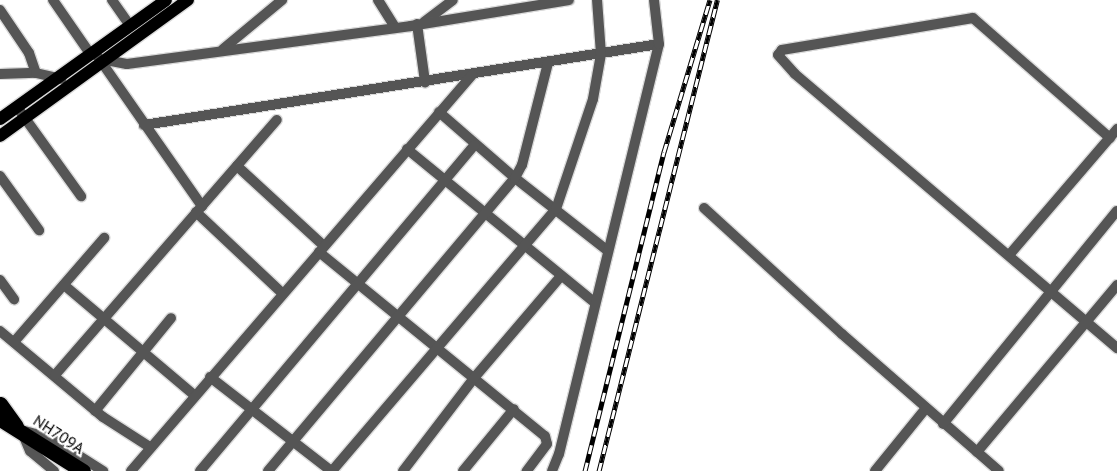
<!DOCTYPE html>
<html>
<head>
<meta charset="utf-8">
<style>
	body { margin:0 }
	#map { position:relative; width:1117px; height:471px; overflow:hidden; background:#fff; font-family:"PT Sans",sans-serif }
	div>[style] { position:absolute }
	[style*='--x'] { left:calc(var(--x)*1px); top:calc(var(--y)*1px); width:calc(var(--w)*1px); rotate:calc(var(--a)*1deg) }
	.roads { filter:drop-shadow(1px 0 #dbdbdb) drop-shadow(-1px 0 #dbdbdb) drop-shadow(0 1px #dbdbdb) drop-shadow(0 -1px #dbdbdb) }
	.minor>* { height:10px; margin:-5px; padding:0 5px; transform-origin:5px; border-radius:5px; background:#555 }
	.major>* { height:12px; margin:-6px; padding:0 6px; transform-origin:6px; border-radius:6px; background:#000 }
	.highway>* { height:15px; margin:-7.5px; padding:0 7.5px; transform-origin:7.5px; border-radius:7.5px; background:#000 }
	.rail>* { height:5px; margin-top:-2.5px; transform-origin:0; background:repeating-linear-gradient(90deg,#fff 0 9px,#000 0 18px); box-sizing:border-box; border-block:1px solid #000 }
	span { translate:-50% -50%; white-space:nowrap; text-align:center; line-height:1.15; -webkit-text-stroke:4.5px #fff; paint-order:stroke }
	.street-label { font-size:16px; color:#000 }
</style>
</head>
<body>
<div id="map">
	<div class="roads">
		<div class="minor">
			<div style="--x:53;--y:0;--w:67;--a:55.4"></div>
			<div style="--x:112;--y:0;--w:32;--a:55"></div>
			<div style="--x:378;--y:0;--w:32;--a:58"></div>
			<div style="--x:0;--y:10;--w:52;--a:56"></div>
			<div style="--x:29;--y:53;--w:21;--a:71"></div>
			<div style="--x:424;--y:22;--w:36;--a:-37"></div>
			<div style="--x:417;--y:24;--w:59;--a:82.1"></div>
			<div style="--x:223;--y:49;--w:77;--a:-39.7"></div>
			<div style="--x:98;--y:57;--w:182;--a:55.1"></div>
			<div style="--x:106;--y:60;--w:21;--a:11"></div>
			<div style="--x:127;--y:64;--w:287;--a:-7.6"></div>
			<div style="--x:411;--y:26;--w:160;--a:-9.3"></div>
			<div style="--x:0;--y:74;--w:36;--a:-2"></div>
			<div style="--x:36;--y:73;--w:26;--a:13"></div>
			<div style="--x:17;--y:107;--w:110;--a:54.3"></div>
			<div style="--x:439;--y:112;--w:101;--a:41"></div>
			<div style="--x:515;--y:178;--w:118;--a:38.1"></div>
			<div style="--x:144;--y:125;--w:521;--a:-8.94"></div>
			<div style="--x:1110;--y:138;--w:182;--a:-138.8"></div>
			<div style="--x:973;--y:18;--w:194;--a:170.5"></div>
			<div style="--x:782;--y:50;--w:6;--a:129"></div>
			<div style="--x:778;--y:55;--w:25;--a:48"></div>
			<div style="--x:795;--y:74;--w:423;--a:40.4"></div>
			<div style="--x:407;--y:149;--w:243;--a:39.3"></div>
			<div style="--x:237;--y:166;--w:118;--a:42.6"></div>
			<div style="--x:0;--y:176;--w:67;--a:54.2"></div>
			<div style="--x:704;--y:208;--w:187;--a:42.4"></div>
			<div style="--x:842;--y:334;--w:208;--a:41.1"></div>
			<div style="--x:196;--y:212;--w:118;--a:43.3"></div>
			<div style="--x:319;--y:252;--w:291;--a:39.2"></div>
			<div style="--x:545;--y:436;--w:8;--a:76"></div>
			<div style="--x:547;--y:444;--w:34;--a:127"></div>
			<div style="--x:1010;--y:254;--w:165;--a:-49.4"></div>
			<div style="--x:0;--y:280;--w:24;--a:54"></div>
			<div style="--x:64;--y:285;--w:170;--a:40.2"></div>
			<div style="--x:0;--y:331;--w:134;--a:39.9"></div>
			<div style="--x:103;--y:417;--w:56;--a:32.6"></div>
			<div style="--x:14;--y:342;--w:138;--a:-49.1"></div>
			<div style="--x:55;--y:375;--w:338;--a:-49"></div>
			<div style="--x:210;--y:377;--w:153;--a:37.8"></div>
			<div style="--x:95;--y:411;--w:120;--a:-50.7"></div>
			<div style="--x:943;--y:424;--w:275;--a:-50.8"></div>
			<div style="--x:977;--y:452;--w:218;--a:-50"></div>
			<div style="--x:54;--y:471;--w:31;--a:-140"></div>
			<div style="--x:30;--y:451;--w:23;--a:-113"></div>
			<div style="--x:21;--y:430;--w:31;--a:15"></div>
			<div style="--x:51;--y:438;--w:62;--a:32.4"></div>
			<div style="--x:131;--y:471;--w:523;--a:-49.27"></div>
			<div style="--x:200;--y:471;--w:426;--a:-49.9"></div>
			<div style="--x:268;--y:471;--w:383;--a:-49.9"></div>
			<div style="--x:515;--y:178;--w:15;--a:-62"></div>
			<div style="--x:522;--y:165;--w:105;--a:-75.7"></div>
			<div style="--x:332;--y:471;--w:345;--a:-49.5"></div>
			<div style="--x:556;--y:209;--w:116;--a:-71.4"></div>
			<div style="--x:593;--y:99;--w:46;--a:-79.9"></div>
			<div style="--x:601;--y:54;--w:54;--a:-94.2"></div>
			<div style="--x:403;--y:471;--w:117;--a:-52.6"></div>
			<div style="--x:474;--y:378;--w:134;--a:-49.5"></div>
			<div style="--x:463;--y:471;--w:80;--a:-50.6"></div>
			<div style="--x:552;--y:471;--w:18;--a:-68"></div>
			<div style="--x:559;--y:454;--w:422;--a:-76.3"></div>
			<div style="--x:659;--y:44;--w:44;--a:-96.5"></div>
			<div style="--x:875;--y:471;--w:81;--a:-51"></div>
		</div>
		<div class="major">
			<div style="--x:0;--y:119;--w:204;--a:-35.6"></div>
			<div style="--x:0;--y:136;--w:232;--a:-35.9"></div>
		</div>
		<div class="highway">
			<div style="--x:0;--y:404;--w:27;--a:54"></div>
			<div style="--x:0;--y:419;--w:98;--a:32.1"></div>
		</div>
	</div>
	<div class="rail">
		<div style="--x:585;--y:471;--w:329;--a:-76.1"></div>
		<div style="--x:664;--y:152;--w:159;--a:-73.2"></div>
		<div style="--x:599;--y:471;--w:486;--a:-75.9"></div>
	</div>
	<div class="street-label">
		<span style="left:59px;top:434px;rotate:33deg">NH709A</span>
	</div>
</div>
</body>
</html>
